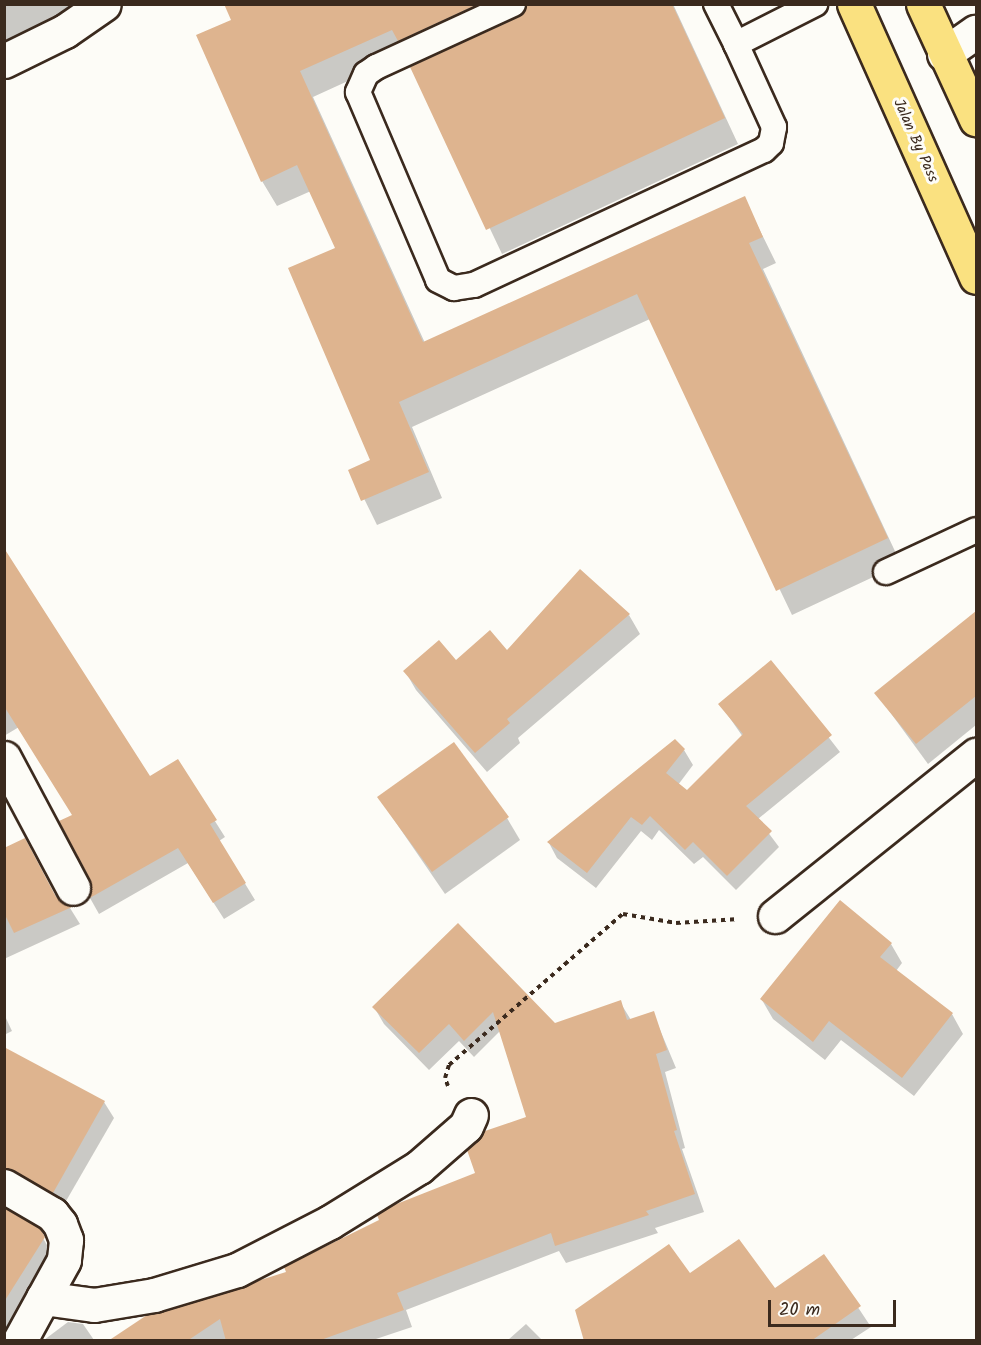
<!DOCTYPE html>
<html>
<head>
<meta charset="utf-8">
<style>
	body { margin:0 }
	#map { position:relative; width:981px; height:1345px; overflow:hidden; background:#fdfcf7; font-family:Kalam,sans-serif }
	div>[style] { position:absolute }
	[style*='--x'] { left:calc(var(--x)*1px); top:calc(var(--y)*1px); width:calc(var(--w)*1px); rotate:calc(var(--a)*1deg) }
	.shadow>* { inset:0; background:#0003 }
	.building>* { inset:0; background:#deb48f }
	.path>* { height:4px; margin-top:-2px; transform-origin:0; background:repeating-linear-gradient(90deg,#3b2a1e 0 4.5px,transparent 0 9px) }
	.roads { filter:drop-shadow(2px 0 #3b2a1e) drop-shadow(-2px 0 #3b2a1e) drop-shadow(0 2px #3b2a1e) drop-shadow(0 -2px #3b2a1e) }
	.lane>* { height:24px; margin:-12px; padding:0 12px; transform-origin:12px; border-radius:12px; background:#fdfcf7 }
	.street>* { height:33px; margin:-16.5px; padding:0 16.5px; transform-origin:16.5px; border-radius:16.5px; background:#fdfcf7 }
	.highway>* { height:33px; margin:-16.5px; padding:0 16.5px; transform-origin:16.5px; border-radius:16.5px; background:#fae180 }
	span { translate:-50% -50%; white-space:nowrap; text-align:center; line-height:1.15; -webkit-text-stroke:6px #fdfcf7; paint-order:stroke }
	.street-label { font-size:15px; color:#3b2a1e }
	.frame { position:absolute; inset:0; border:6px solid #3b2a1e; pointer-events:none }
	.scale { position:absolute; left:768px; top:1300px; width:128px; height:27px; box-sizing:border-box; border:3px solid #3b2a1e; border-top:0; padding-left:8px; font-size:18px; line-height:21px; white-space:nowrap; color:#3b2a1e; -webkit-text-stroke:4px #fdfcf7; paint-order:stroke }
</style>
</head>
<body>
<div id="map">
	<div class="shadow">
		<div style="clip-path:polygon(4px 4px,120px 4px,122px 8px,6px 72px)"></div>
		<div style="clip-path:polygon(226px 4px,673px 4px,738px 144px,502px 254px,407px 54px,313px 97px,425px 343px,744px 198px,776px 263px,763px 269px,901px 564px,792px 615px,650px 319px,412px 427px,442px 498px,377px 525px,350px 470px,372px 461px,337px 249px,311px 191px,277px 206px,262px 181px,233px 20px)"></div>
		<div style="clip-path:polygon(4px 551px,150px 778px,177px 761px,225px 837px,219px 841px,255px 900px,224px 919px,188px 863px,99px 914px,90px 898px,91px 879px,74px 816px,19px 727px,4px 736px)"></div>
		<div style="clip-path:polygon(976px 613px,976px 725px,928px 764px,876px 693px)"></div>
		<div style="clip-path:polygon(629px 615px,640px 634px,518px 738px,520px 743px,487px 772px,416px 690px,405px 671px,507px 652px)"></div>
		<div style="clip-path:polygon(771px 663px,840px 752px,758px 819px,779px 847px,736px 890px,703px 857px,694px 864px,659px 830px,652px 840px,641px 831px,596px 888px,557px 858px,549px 843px,684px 750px,693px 765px,678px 785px,688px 792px,743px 737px,720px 704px)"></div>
		<div style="clip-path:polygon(379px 798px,507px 818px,520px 840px,445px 894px)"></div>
		<div style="clip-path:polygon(4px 849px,70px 908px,80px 924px,4px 959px)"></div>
		<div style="clip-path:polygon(458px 926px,555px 1025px,620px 1002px,631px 1020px,653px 1013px,676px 1068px,665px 1072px,685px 1148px,682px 1149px,704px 1212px,655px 1228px,658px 1233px,566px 1263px,559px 1251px,406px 1310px,412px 1327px,373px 1340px,111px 1340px,288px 1273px,477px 1174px,528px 1118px,500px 1031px,474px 1057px,459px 1041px,429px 1070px,384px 1024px,374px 1007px)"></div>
		<div style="clip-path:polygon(891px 944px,902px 963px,896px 971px,952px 1014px,963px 1034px,914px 1096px,841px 1040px,825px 1060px,773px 1019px,762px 1000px)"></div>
		<div style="clip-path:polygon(4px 1014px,12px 1031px,4px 1035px)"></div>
		<div style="clip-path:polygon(4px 1049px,104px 1102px,114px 1118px,62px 1208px,4px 1189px)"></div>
		<div style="clip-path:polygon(4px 1208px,38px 1230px,53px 1255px,4px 1333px)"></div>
		<div style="clip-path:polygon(824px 1256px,871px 1327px,851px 1340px,585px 1340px,689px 1275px,775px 1291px)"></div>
		<div style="clip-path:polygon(68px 1322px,83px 1324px,94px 1340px,44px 1340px)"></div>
		<div style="clip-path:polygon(526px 1324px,542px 1340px,508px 1340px)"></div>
	</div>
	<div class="building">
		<div style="clip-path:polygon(224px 4px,478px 4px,398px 41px,392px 30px,300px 71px,423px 342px,745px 196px,763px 237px,749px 243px,888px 538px,776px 591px,637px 294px,399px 402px,429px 472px,361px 501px,348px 470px,370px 460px,288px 268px,335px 248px,297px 165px,261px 182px,196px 35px,231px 20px)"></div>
		<div style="clip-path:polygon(527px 4px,672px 4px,725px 118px,486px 230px,410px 67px,519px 17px)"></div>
		<div style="clip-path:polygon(4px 548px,150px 776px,178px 759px,217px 820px,210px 824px,246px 883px,213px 903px,178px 848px,88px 899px,90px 879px,59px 821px,72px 815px,4px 706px)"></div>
		<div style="clip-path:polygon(580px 569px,630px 614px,507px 719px,510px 723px,475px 753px,403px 671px,439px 640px,456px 660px,490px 630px,507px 650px)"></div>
		<div style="clip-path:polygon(976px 611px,976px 696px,916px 744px,874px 693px)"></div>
		<div style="clip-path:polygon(771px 660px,832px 735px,746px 806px,772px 831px,727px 876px,693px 842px,685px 850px,650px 816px,642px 825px,631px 817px,587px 873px,547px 842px,675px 739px,685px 749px,666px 773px,687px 790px,743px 734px,718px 704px)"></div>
		<div style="clip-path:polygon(454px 742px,509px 817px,432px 872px,377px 797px)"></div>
		<div style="clip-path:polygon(25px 838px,56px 897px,72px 907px,14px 933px,4px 913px,4px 848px)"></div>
		<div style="clip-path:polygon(840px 900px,892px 943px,880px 957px,953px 1013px,902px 1078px,829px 1021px,813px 1042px,760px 999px)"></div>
		<div style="clip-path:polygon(458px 923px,555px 1023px,621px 1000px,627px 1020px,654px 1011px,667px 1050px,656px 1054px,677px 1130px,674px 1131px,695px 1194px,646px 1211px,649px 1215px,555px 1246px,551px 1233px,397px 1293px,404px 1310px,318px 1341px,226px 1341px,220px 1319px,187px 1341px,108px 1341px,147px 1315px,286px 1272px,284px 1267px,379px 1220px,377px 1215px,394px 1205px,475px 1173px,467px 1150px,485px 1131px,526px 1117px,493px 1012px,464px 1041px,449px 1024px,419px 1053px,372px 1007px)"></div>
		<div style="clip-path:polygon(4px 1047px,105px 1101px,53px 1193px,4px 1167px)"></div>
		<div style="clip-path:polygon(4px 1208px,40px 1228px,45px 1237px,4px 1302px)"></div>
		<div style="clip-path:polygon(739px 1239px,775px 1288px,824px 1254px,861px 1306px,811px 1341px,584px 1341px,575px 1310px,669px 1244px,690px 1273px)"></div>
	</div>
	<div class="path">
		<div style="--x:448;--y:1086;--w:9;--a:-111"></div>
		<div style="--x:445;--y:1078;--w:14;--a:-73"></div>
		<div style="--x:449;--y:1065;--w:230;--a:-41"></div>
		<div style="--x:623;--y:914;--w:54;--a:9.6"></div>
		<div style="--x:676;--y:923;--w:63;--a:-3.6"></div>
	</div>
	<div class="roads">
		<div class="lane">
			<div style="--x:513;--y:4;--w:151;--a:155.3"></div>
			<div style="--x:376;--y:67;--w:12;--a:145"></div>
			<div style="--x:366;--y:74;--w:20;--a:114"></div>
			<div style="--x:358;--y:92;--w:204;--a:66.9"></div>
			<div style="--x:438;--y:280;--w:18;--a:27"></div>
			<div style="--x:454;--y:288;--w:20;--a:-9"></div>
			<div style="--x:474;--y:285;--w:320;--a:-25"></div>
			<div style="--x:764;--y:150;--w:10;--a:-45"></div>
			<div style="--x:771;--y:143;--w:16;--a:-79"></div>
			<div style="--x:774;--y:127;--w:91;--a:-114.6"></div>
			<div style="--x:736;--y:44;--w:89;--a:-26.9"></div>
			<div style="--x:716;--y:4;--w:45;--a:63.4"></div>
			<div style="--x:886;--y:572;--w:99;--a:-25"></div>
		</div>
		<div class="street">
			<div style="--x:944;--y:54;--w:39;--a:-35"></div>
			<div style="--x:4;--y:61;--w:68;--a:-26.2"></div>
			<div style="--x:65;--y:31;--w:47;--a:-34.7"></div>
			<div style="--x:4;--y:758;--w:147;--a:62"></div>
			<div style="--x:775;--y:916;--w:258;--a:-38.7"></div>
			<div style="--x:4;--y:1186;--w:56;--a:30.3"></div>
			<div style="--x:52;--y:1214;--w:13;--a:51"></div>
			<div style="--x:60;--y:1224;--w:17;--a:69"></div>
			<div style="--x:66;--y:1240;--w:20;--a:96"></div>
			<div style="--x:64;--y:1260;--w:43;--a:118.9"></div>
			<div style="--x:20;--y:1340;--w:48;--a:-61.3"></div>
			<div style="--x:43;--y:1298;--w:51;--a:7.8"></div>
			<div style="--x:94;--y:1305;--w:61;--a:-9.5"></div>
			<div style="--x:154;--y:1295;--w:87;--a:-16.8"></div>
			<div style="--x:237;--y:1270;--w:105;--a:-27.3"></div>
			<div style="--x:330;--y:1222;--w:105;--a:-31.7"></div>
			<div style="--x:419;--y:1167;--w:62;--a:-41.1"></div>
			<div style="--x:466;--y:1126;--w:12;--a:-66"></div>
		</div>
		<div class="highway">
			<div style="--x:854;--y:4;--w:299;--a:65.9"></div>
			<div style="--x:923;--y:4;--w:127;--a:65.3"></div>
		</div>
	</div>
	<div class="street-label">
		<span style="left:915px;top:141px;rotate:66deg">Jalan By Pass</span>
	</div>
	<div class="frame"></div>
	<div class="scale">20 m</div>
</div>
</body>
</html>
